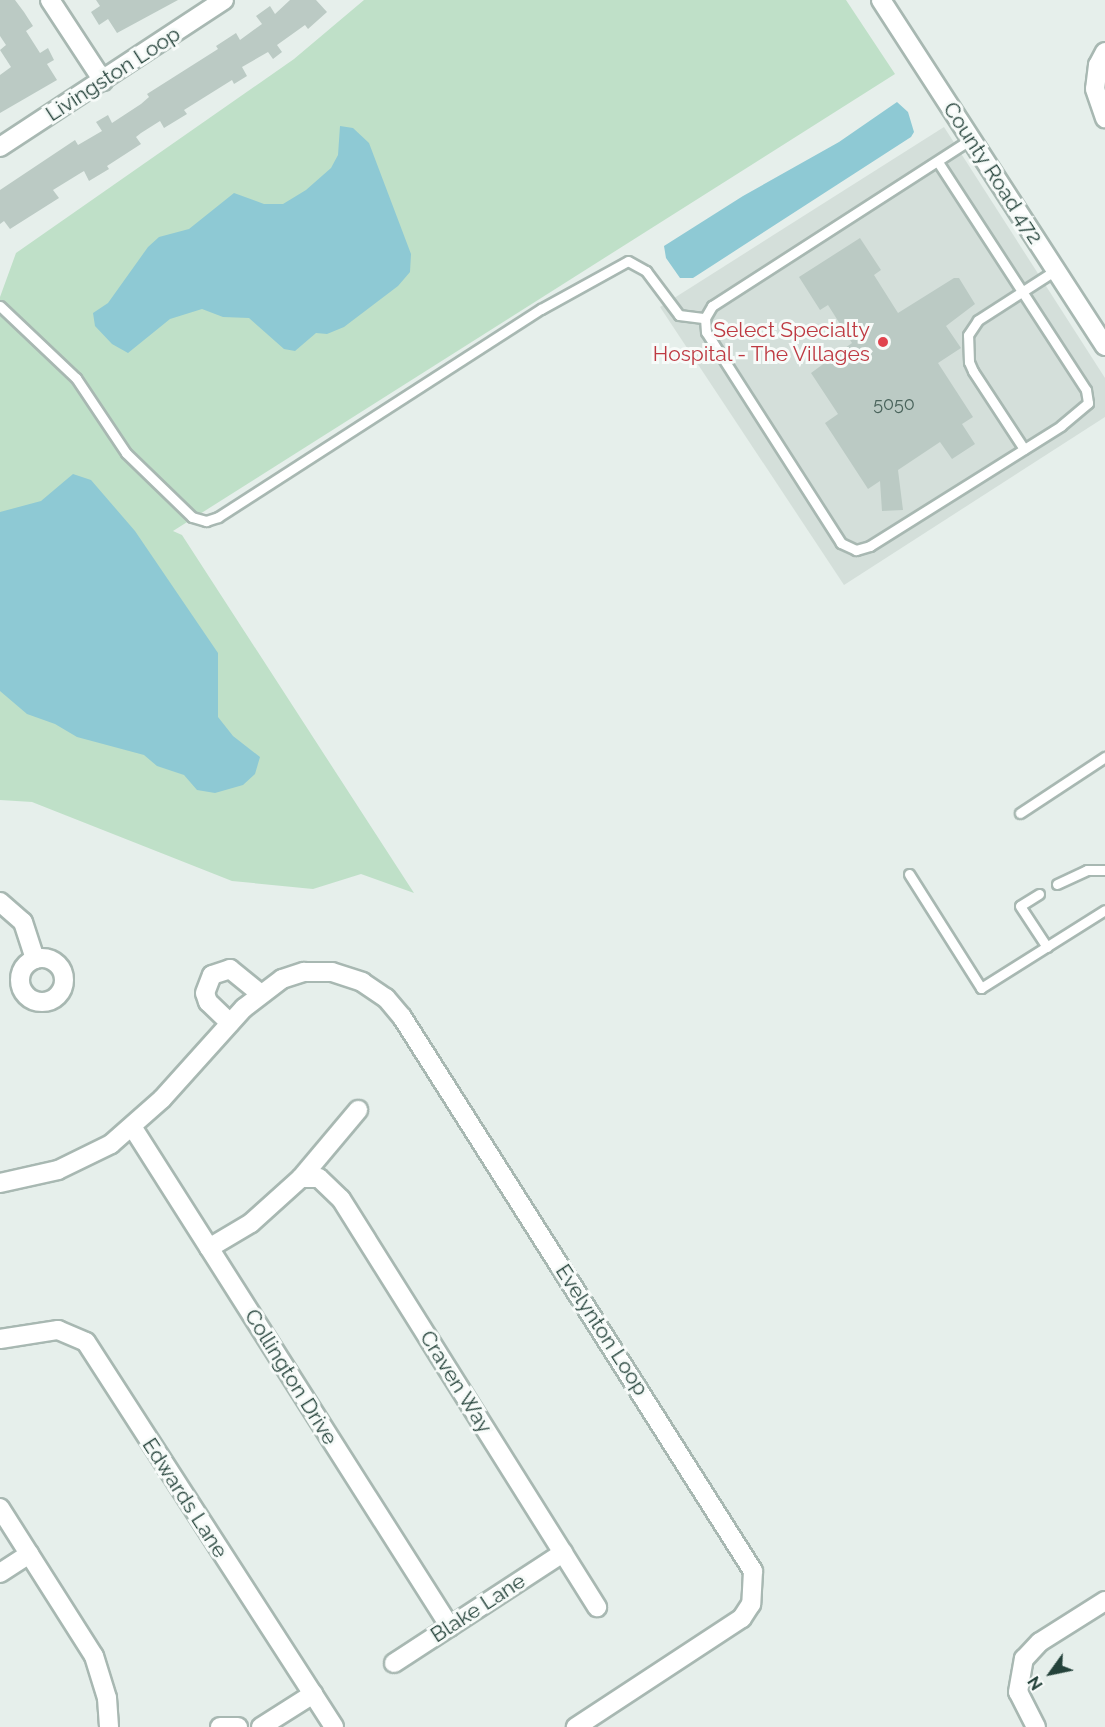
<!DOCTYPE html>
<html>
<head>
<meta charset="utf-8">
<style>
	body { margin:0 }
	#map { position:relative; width:1105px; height:1727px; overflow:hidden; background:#e6efeb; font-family:Raleway,sans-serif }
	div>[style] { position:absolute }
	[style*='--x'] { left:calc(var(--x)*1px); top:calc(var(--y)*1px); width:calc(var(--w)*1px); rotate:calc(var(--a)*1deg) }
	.built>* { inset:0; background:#d4dfda }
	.green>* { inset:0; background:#bfe0c8 }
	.water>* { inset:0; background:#8ec9d4 }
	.building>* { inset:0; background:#bbcac4 }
	.roads { filter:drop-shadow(2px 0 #a8b8b2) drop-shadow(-2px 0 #a8b8b2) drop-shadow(0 2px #a8b8b2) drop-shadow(0 -2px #a8b8b2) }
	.lane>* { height:9px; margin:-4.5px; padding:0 4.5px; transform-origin:4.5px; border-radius:4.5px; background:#fff }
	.street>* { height:18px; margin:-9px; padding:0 9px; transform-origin:9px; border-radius:9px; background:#fff }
	.street>.ring { margin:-9px; padding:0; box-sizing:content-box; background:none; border:18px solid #fff; border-radius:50% }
	.secondary>* { height:18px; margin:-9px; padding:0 9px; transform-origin:9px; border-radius:9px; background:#fff }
	.dots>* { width:16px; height:16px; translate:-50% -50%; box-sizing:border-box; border:3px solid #f7fbf9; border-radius:50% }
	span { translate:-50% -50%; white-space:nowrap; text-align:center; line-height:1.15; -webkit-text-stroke:6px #f7fbf9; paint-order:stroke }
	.number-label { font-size:18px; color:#4a645c }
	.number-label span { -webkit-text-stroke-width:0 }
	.street-label { font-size:21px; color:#24423a }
	.health-label { font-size:21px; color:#be3a42 }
	.right { translate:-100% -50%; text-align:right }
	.north { position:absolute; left:1021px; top:1643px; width:60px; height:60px; -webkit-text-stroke:4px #f7fbf9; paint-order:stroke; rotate:237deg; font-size:16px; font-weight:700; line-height:24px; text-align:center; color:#24423a }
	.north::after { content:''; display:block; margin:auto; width:21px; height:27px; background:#24423a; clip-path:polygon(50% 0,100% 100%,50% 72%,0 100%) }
</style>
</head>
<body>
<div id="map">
	<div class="built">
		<div style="clip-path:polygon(944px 127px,1105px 378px,1105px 417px,844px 585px,660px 307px)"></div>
	</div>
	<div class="green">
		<div style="clip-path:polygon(364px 0,846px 0,895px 74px,173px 531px,182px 535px,414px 893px,361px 874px,313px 889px,232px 881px,32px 802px,0 800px,0 297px,16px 253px,294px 59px)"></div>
	</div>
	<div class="water">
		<div style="clip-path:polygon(897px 102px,908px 112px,914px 132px,911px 137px,693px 278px,680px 278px,666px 258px,664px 246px,743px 196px,839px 142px)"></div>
		<div style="clip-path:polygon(340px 126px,353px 128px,369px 143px,411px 254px,410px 272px,398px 286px,344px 327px,327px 334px,316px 333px,295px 351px,284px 349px,249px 318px,223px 317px,202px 309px,170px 319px,128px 353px,112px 344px,95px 326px,93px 313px,108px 303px,148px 247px,159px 237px,189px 229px,234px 193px,264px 204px,283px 204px,306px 190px,331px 168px,338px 155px)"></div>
		<div style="clip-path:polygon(73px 474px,91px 480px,135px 531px,218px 653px,218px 717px,233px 736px,260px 757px,255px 774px,243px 785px,215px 793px,197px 790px,184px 775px,157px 766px,144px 755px,77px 737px,55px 724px,27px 714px,0 691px,0 512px,41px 501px)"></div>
	</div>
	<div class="building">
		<div style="clip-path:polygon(0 0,15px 0,24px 12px,33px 26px,26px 31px,40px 53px,48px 48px,54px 60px,47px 64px,57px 80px,0 113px,0 75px,11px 67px,0 50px,6px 45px,0 36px)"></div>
		<div style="clip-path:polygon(96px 0,178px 0,117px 33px,108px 19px,99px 25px,91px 12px,100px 6px)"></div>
		<div style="clip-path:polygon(290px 0,316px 0,327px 12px,308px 29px,305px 25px,277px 45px,282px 52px,273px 59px,268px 52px,242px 67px,247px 76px,234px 84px,232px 80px,184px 110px,187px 114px,164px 128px,160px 121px,141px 133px,136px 137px,141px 144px,107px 166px,109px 169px,89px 181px,84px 171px,79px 174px,53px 190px,59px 198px,10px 229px,4px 221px,0 224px,0 190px,75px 140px,78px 145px,102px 131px,96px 122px,108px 115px,112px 123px,141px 104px,149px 97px,147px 94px,218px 49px,216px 46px,236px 33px,240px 40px,262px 24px,256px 16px,270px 6px,275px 14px)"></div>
		<div style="clip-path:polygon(860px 238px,881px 270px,874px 275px,898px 313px,954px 278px,959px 278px,975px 304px,946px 326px,961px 348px,938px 363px,973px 417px,962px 424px,975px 444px,952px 459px,940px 442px,898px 470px,903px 510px,882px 511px,880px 481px,868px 489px,825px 423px,838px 414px,811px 373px,852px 343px,828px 305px,820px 310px,799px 277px)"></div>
	</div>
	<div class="roads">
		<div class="lane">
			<div style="--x:938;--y:162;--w:272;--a:57"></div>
			<div style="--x:1086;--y:390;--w:13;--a:81"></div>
			<div style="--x:1088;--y:403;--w:35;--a:140"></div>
			<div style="--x:1061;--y:426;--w:226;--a:147.9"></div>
			<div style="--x:870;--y:546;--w:15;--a:164"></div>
			<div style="--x:856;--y:550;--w:17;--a:-155"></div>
			<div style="--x:841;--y:543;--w:250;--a:-122.6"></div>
			<div style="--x:706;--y:332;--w:14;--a:-94"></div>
			<div style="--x:705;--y:318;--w:14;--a:-60"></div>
			<div style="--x:712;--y:306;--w:308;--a:-32.8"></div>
			<div style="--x:0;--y:306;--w:105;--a:43.5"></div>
			<div style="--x:76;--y:378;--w:90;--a:56.3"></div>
			<div style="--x:126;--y:453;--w:92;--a:44.1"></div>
			<div style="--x:192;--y:517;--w:15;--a:16"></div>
			<div style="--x:206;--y:521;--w:13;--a:-18"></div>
			<div style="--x:218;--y:517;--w:384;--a:-32.8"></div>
			<div style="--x:541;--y:309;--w:99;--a:-28.9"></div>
			<div style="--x:628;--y:261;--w:21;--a:29"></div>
			<div style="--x:646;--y:271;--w:55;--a:53.1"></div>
			<div style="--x:679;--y:315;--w:26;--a:7"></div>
			<div style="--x:1024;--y:449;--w:93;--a:-123.2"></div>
			<div style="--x:973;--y:371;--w:10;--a:-114"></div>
			<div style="--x:969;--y:362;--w:27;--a:-92"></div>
			<div style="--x:968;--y:335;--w:18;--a:-56"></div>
			<div style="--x:978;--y:320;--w:93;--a:-32.7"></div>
			<div style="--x:1020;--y:813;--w:102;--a:-33.4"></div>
			<div style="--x:909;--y:874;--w:135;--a:57.7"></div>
			<div style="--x:981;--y:988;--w:146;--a:-32.2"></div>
			<div style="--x:1057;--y:884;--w:33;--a:-25"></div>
			<div style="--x:1087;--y:870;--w:18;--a:0"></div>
			<div style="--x:1039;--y:894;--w:22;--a:148"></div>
			<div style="--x:1020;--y:906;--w:49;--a:56.6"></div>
		</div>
		<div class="street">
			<div style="--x:50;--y:0;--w:97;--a:56.8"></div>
			<div style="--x:1105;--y:52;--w:15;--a:118"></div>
			<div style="--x:1098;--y:65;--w:24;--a:97"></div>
			<div style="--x:1095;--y:89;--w:31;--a:71"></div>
			<div style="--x:0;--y:147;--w:268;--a:-33.3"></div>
			<div style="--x:0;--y:902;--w:30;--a:41"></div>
			<div style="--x:23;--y:922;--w:39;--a:72"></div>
			<div class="ring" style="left:20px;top:958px;width:26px;height:26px"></div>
			<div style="--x:230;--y:1023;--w:30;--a:-136"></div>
			<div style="--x:208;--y:1002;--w:9;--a:-108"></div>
			<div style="--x:205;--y:993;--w:19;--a:-69"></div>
			<div style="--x:212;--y:975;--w:19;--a:-18"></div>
			<div style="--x:230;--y:969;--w:38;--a:39"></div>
			<div style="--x:133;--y:1128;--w:591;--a:57.57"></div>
			<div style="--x:301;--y:1178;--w:18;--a:0"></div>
			<div style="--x:319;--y:1178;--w:30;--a:44"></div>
			<div style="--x:341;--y:1199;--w:482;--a:57.9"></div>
			<div style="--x:0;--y:1183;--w:59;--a:-12.6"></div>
			<div style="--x:58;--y:1170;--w:59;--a:-26.1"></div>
			<div style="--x:111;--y:1144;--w:68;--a:-41.4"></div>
			<div style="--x:162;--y:1099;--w:122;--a:-48"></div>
			<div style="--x:244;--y:1008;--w:48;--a:-37.3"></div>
			<div style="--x:282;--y:979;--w:23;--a:-18"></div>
			<div style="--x:304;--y:972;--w:28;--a:0"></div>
			<div style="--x:332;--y:972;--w:32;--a:18"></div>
			<div style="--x:362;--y:982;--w:29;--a:34"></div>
			<div style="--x:386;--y:998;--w:25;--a:50"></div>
			<div style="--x:402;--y:1017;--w:656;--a:57.64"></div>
			<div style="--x:753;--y:1571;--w:33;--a:93"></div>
			<div style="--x:751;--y:1604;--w:17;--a:123"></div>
			<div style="--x:742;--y:1618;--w:199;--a:146.7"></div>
			<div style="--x:209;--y:1248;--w:49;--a:-30.8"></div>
			<div style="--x:251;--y:1223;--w:67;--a:-42"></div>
			<div style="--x:301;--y:1178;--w:89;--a:-50"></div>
			<div style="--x:0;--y:1339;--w:59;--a:-8.8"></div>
			<div style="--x:58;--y:1330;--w:30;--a:23"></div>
			<div style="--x:86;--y:1342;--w:458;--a:57.2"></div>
			<div style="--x:0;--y:1573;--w:35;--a:-33"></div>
			<div style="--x:394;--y:1663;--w:202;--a:-33.1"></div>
			<div style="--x:220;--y:1727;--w:18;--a:0"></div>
			<div style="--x:261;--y:1727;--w:62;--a:-32.4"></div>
			<div style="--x:1036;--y:1727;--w:39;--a:-117"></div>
			<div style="--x:1018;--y:1692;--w:34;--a:-80"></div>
			<div style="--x:1024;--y:1659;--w:23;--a:-47"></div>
			<div style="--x:1040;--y:1642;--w:77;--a:-32.2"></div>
		</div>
		<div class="secondary">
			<div style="--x:881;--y:0;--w:412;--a:57.1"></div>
			<div style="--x:0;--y:1508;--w:175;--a:57.6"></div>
			<div style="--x:94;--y:1656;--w:44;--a:72.8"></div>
			<div style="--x:107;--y:1698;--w:29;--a:86"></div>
		</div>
	</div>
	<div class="dots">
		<div style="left:883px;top:342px;background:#e0444e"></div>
	</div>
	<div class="number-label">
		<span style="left:894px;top:404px">5050</span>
	</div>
	<div class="street-label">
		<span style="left:113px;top:74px;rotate:-33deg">Livingston Loop</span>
		<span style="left:993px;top:173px;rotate:57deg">County Road 472</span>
		<span style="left:602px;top:1330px;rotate:57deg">Evelynton Loop</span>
		<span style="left:291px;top:1377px;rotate:58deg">Collington Drive</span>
		<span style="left:456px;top:1382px;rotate:58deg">Craven Way</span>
		<span style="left:185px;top:1498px;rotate:57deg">Edwards Lane</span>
		<span style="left:478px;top:1608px;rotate:-33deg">Blake Lane</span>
	</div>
	<div class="health-label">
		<span class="right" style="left:870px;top:342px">Select Specialty<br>Hospital - The Villages</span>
	</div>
	<div class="north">N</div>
</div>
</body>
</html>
